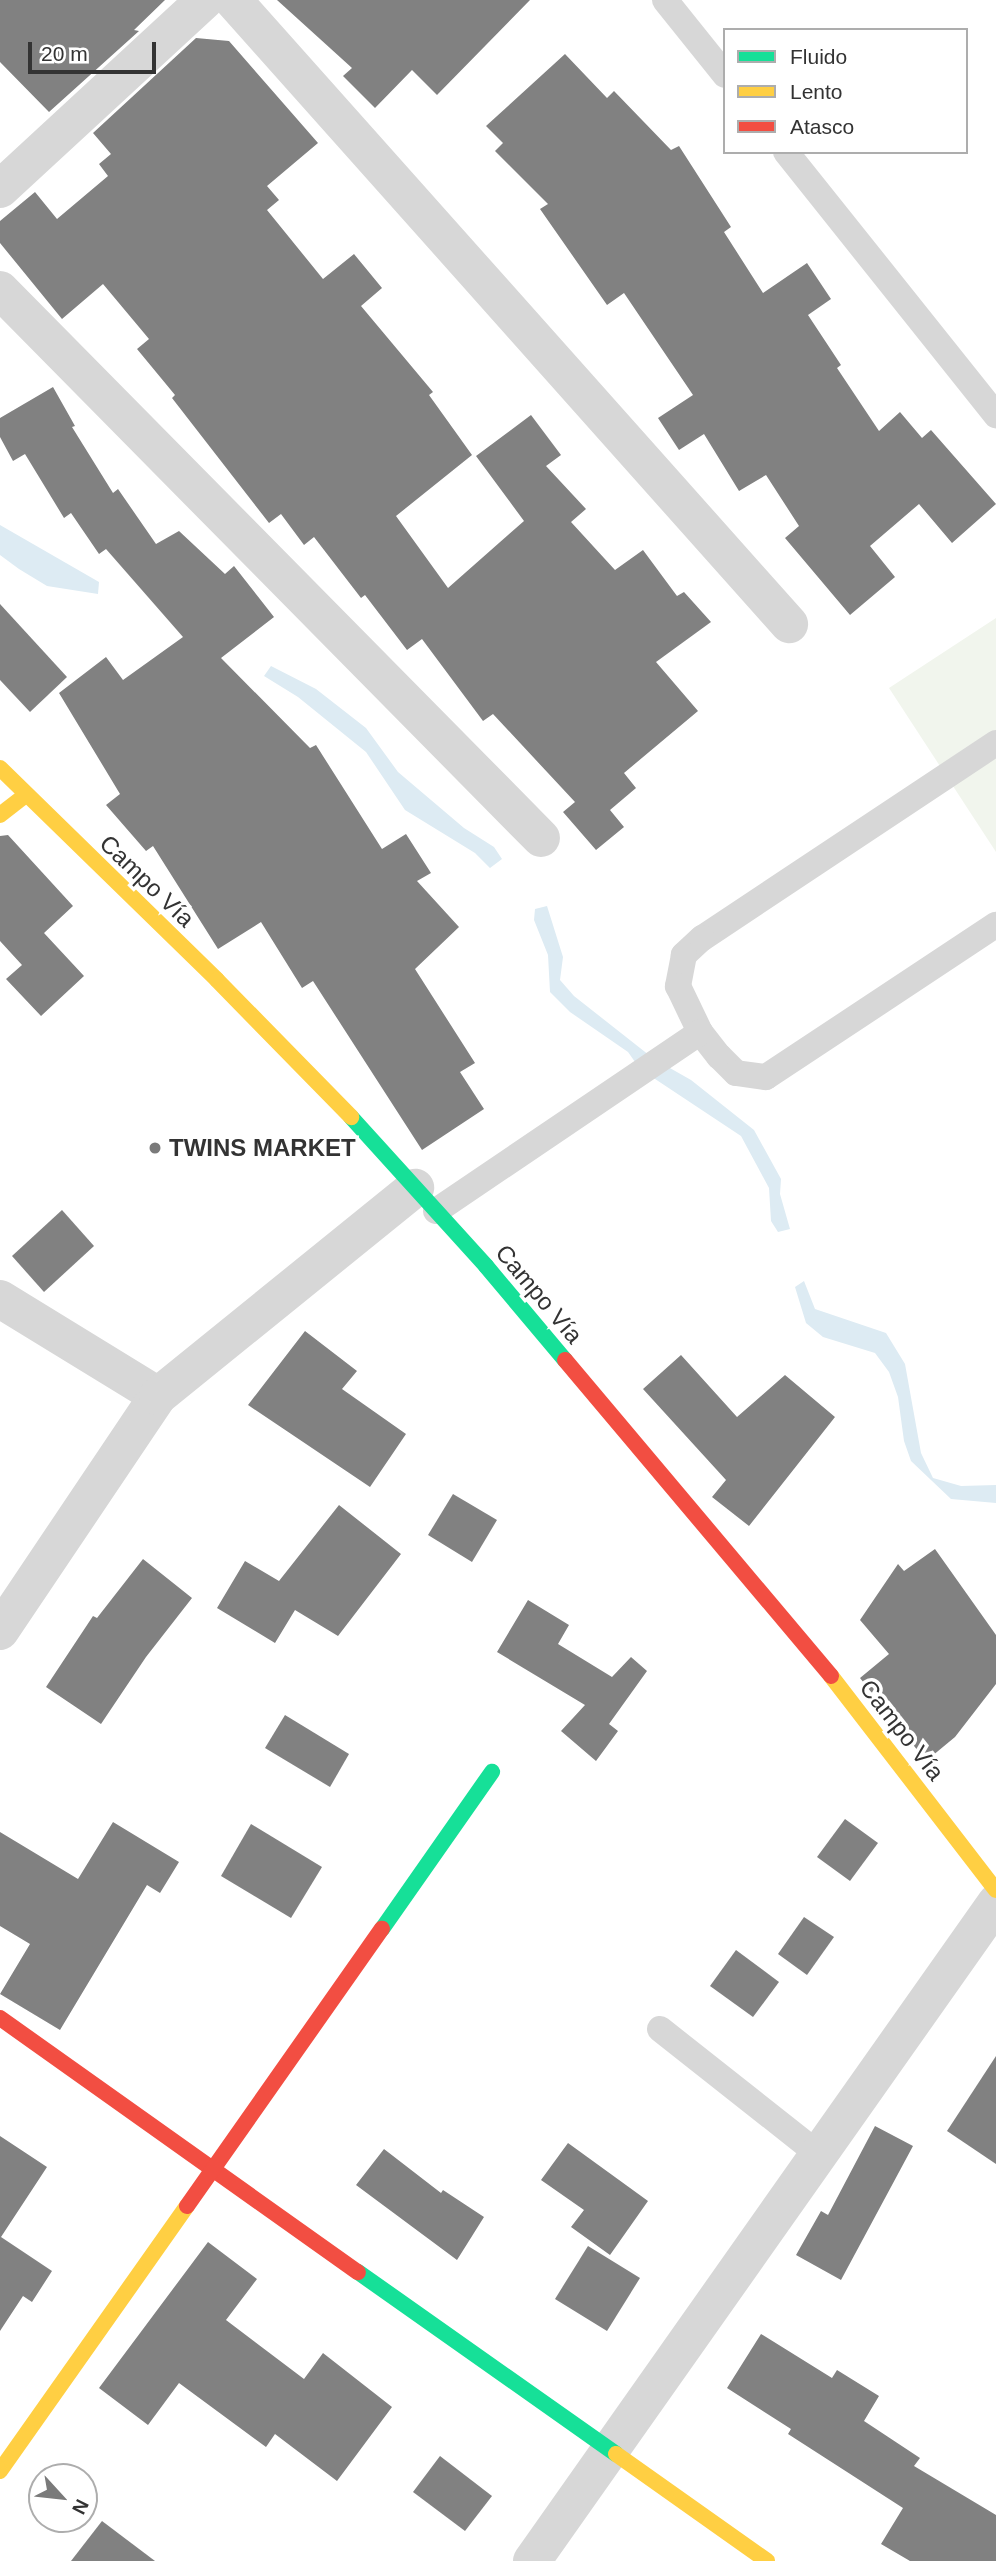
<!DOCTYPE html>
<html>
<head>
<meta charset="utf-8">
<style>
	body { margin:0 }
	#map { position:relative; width:996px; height:2561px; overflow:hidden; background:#fff; font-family:Helvetica,sans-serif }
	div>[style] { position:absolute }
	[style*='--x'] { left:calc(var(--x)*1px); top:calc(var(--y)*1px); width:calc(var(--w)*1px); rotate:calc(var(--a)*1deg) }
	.green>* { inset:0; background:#f1f5ed }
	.water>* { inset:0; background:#ddebf3 }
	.building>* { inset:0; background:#818181 }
	.lane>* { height:26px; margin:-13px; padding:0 13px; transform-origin:13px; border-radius:13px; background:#d7d7d7 }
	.street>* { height:38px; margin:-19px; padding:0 19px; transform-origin:19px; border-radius:19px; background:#d7d7d7 }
	.fast>* { height:16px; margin:-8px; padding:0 8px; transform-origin:8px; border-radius:8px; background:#16e098 }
	.slow>* { height:16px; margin:-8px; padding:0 8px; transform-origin:8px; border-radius:8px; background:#ffcf43 }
	.jam>* { height:16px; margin:-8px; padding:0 8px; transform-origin:8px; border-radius:8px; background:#f24e42 }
	.dots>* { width:19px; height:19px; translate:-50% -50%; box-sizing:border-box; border:4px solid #fff; border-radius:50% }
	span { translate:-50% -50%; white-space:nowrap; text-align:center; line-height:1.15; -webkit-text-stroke:7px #fff; paint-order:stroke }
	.street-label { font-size:24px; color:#333 }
	.poi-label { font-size:24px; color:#333; font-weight:700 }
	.left { translate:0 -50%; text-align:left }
	.legend { position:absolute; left:723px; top:28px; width:245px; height:126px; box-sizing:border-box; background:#fff; border:2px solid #adadad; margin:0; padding:9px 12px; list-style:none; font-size:21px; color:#333 }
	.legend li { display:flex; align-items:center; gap:14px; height:35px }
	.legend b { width:35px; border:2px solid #adadad }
	.north { position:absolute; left:28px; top:2463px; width:70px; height:70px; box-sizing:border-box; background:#fff; border:2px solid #adadad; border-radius:50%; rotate:117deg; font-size:19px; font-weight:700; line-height:28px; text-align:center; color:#333 }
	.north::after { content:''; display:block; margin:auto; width:24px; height:32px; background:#7a7a7a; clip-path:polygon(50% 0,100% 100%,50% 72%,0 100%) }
	.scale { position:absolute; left:28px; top:42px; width:128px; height:32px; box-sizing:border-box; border:4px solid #333; border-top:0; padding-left:9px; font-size:21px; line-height:24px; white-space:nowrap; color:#333; -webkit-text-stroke:5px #fff; paint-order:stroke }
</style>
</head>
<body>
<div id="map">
	<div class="green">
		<div style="clip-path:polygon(996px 618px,996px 852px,889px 688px)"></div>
	</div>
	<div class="water">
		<div style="clip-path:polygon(0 525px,99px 582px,98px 594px,47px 586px,19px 569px,0 555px)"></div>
		<div style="clip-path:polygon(271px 666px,316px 689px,366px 728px,398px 772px,464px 828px,494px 847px,502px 859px,490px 868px,475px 853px,405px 810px,366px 752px,298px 697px,264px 676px)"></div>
		<div style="clip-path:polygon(547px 906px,563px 957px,560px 980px,574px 996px,654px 1059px,691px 1080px,754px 1130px,781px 1179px,780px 1194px,790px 1229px,778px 1232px,771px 1221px,769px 1188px,741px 1136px,640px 1069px,628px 1052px,570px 1012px,550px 992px,548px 955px,534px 920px,535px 909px)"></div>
		<div style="clip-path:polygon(804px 1281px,815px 1309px,886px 1333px,905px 1364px,921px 1453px,933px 1478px,961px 1486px,996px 1485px,996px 1503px,951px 1499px,911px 1461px,904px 1441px,898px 1397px,889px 1372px,875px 1353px,823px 1337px,806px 1323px,795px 1287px)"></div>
	</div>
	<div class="building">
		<div style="clip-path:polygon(0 0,165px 0,134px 30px,139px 31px,49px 112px,0 62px)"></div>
		<div style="clip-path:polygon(277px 0,530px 0,437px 95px,412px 70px,375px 108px,343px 76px,352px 68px)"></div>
		<div style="clip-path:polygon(196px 38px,229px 41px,318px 143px,267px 186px,279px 200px,267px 210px,323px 279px,354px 254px,382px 288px,361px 306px,433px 392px,429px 395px,472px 455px,396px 516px,448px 588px,524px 521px,476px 456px,531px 415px,561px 455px,546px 466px,586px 509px,571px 522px,615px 570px,643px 550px,677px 596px,684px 592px,711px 622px,656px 662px,698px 711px,624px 773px,636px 788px,610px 810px,624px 827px,596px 850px,563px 812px,575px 802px,493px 714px,483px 721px,422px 639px,407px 650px,365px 595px,361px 598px,314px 537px,304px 545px,281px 514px,269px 523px,172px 398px,175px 395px,137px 349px,149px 339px,103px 284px,62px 319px,0 243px,0 221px,35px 192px,57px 219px,108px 176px,99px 164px,111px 154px,93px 133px)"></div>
		<div style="clip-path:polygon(565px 54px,607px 98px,614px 91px,671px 150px,679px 146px,731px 227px,724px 232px,763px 293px,807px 263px,831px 299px,808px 315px,841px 365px,837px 368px,879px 431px,900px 412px,922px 438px,931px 430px,996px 504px,952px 543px,919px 504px,870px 546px,895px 577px,850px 615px,785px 538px,799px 526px,766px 475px,739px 491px,704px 434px,679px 450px,658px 418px,693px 395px,624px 293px,607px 305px,540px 209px,548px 204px,495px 151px,503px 143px,486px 126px)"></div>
		<div style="clip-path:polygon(53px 387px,75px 426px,72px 427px,113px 493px,118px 489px,156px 544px,179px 531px,225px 574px,234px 566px,274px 617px,221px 658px,310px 748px,316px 745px,382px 849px,406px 834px,431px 873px,417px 881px,459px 927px,415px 969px,475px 1063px,460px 1072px,484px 1109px,422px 1150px,313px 981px,302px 988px,261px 922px,218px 949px,153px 846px,146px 851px,106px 805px,120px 794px,59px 693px,106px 657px,123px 680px,183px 637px,106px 549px,99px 554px,71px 513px,64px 518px,25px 454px,13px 461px,0 437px,0 418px)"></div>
		<div style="clip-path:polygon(0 604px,67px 677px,30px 712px,0 680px)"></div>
		<div style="clip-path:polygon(8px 835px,73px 906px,44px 933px,84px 976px,41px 1016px,6px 979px,22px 965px,0 941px,0 836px)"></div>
		<div style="clip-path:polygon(62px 1210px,94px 1246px,44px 1292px,12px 1256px)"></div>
		<div style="clip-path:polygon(305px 1331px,357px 1371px,342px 1389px,406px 1434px,370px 1487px,248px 1405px)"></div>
		<div style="clip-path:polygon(681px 1355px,737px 1417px,785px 1375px,835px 1417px,749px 1526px,712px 1497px,726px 1480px,643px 1389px)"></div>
		<div style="clip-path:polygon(453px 1494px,497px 1520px,472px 1562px,428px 1535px)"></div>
		<div style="clip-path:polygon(339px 1505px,401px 1554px,338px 1636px,295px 1610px,275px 1643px,217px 1608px,245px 1561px,279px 1581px)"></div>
		<div style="clip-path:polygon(935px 1549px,996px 1635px,996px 1684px,955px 1737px,926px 1761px,860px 1678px,889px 1654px,860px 1620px,898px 1564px,904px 1571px)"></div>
		<div style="clip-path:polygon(143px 1559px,192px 1598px,146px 1657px,101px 1724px,46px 1687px,93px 1616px,97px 1618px)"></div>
		<div style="clip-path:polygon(528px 1600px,569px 1625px,558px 1644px,612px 1677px,631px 1657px,647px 1671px,609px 1724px,618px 1731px,596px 1761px,561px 1731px,585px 1705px,497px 1652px)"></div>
		<div style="clip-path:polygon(285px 1715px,349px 1754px,330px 1787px,265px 1748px)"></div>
		<div style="clip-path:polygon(845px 1819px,878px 1843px,850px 1881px,817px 1857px)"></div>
		<div style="clip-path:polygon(113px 1822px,179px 1862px,160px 1893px,147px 1885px,60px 2030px,0 1994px,30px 1944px,0 1926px,0 1832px,78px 1879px)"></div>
		<div style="clip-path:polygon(251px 1824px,322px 1867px,291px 1918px,221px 1876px)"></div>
		<div style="clip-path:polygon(804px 1917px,834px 1937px,807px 1975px,778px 1954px)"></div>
		<div style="clip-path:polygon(736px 1950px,779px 1982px,753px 2017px,710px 1986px)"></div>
		<div style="clip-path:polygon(996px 2056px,996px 2164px,947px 2131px)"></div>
		<div style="clip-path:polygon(875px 2126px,913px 2146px,841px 2280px,796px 2255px,821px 2211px,828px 2215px)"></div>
		<div style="clip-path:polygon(0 2136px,47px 2167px,1px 2237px,52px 2271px,32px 2302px,23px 2296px,0 2331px)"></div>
		<div style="clip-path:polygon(568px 2143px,648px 2201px,610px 2255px,571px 2227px,584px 2210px,541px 2180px)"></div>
		<div style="clip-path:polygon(384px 2149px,441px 2193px,443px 2190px,484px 2217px,457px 2260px,356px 2185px)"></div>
		<div style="clip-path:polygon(208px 2242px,257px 2279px,226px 2320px,304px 2379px,323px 2353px,392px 2407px,337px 2481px,275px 2434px,266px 2447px,179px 2383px,148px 2425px,99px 2388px)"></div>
		<div style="clip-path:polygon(588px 2246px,640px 2278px,607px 2331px,555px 2299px)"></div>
		<div style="clip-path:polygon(761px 2334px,832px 2378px,837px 2370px,879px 2396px,864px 2421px,920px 2458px,914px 2466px,996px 2515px,996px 2561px,910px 2561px,881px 2544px,903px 2508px,788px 2434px,791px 2429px,727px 2388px)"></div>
		<div style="clip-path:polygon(440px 2456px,492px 2496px,465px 2531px,413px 2492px)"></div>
		<div style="clip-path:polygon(102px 2521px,155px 2561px,71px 2561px)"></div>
	</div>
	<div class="lane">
		<div style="--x:665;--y:0;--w:96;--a:51.3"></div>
		<div style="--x:786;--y:152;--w:337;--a:51.4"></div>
		<div style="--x:996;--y:743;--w:353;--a:146.4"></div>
		<div style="--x:702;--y:938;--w:25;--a:137"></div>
		<div style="--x:684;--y:955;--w:32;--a:101"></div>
		<div style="--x:678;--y:986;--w:51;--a:64.4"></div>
		<div style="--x:700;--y:1032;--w:31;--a:52"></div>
		<div style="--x:719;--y:1056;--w:24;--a:45"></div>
		<div style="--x:736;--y:1073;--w:30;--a:8"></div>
		<div style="--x:766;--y:1077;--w:276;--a:-33.5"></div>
		<div style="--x:436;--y:1211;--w:319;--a:-34.1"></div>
		<div style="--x:660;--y:2029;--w:200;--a:38.3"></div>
	</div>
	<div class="street">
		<div style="--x:233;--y:0;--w:836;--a:48.3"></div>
		<div style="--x:0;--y:189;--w:279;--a:-42.7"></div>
		<div style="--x:0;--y:290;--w:770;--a:45.37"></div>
		<div style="--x:0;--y:1299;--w:185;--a:31.5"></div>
		<div style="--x:0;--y:1631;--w:283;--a:-56.1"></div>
		<div style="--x:158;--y:1396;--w:331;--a:-39"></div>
		<div style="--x:532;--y:2561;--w:805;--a:-54.81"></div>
	</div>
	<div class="fast">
		<div style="--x:351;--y:1117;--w:201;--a:47.8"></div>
		<div style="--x:486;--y:1266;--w:123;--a:50"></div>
		<div style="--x:382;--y:1929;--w:192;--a:-55"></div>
		<div style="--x:358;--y:2272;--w:316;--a:35.2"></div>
	</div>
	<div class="slow">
		<div style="--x:0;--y:768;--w:303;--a:44.3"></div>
		<div style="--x:217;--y:980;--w:192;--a:45.6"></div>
		<div style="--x:0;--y:815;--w:33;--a:-38"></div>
		<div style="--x:831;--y:1676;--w:270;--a:52.4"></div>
		<div style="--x:616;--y:2454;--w:185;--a:35.3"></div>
		<div style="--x:0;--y:2471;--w:324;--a:-54.8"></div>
	</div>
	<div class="jam">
		<div style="--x:565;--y:1360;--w:413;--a:49.9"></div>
		<div style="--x:0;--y:2018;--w:439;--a:35.4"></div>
		<div style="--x:187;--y:2206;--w:339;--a:-54.9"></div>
	</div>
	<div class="dots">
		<div style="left:155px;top:1148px;background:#7a7a7a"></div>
	</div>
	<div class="street-label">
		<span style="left:147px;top:881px;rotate:44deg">Campo Vía</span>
		<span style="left:539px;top:1294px;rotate:50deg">Campo Vía</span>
		<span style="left:902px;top:1730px;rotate:52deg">Campo Vía</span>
	</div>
	<div class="poi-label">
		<span class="left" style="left:169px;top:1148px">TWINS MARKET</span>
	</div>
	<ul class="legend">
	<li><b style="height:9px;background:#16e098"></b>Fluido</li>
	<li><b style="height:9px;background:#ffcf43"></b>Lento</li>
	<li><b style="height:9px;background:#f24e42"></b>Atasco</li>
	</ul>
	<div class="north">N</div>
	<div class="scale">20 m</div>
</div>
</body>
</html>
